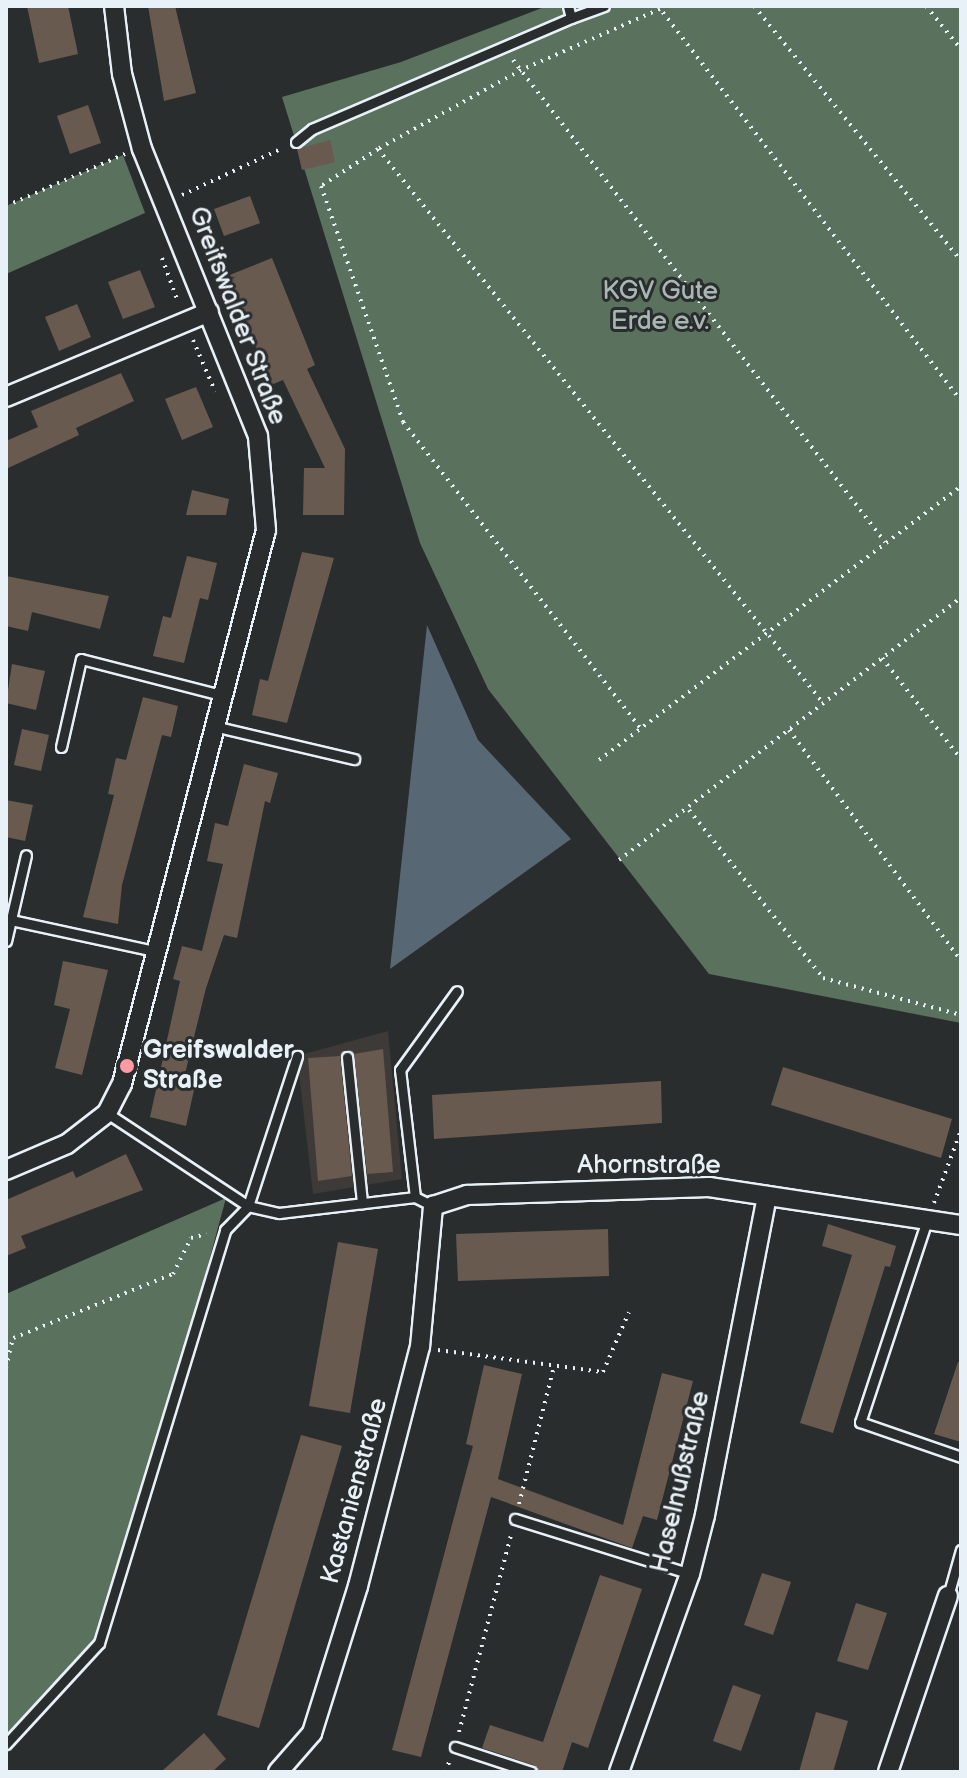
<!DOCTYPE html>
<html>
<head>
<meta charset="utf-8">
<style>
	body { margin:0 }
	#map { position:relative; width:967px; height:1778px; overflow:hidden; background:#2a2d2e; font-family:"Balsamiq Sans",sans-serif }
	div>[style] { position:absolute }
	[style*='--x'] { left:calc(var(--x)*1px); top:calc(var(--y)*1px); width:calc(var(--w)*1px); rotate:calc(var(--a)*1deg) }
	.built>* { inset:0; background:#3d3a38 }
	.green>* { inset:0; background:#5a715d }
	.water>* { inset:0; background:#586774 }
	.building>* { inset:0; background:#695a50 }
	.path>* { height:4px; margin-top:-2px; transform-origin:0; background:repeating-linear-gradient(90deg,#e8f1f8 0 2px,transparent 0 8px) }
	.roads { filter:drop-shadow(2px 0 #e8f1f8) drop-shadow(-2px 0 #e8f1f8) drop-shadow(0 2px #e8f1f8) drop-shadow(0 -2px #e8f1f8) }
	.service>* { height:9px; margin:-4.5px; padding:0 4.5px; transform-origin:4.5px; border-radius:4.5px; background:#2a2d2e }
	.minor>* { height:18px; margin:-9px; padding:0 9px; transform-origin:9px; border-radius:9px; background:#2a2d2e }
	.dots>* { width:22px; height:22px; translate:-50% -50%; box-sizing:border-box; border:4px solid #2a2d2e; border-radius:50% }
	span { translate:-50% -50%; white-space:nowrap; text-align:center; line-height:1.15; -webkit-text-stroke:6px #2a2d2e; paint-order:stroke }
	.park-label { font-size:26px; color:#a8b7b2 }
	.street-label { font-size:26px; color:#e8f1f8 }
	.poi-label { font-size:26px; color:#e8f1f8; font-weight:700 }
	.left { translate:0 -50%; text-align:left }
	.frame { position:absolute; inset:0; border:8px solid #e8f1f8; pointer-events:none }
</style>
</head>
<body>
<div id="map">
	<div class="built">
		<div style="clip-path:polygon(388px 1031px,402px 1179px,313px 1194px,297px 1056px)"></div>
	</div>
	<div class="green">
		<div style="clip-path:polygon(547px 6px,961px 6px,961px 1023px,709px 974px,488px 689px,420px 543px,282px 97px,401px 62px)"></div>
		<div style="clip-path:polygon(123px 155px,145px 213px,6px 274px,6px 206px)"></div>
		<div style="clip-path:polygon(226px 1198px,105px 1645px,6px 1754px,6px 1294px)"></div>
	</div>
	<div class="water">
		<div style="clip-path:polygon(427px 625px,478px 740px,571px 839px,390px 969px)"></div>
	</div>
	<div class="building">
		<div style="clip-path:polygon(27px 6px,68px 6px,78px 54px,39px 63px)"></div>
		<div style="clip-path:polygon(148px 6px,175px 6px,196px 93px,164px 101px)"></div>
		<div style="clip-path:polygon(88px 105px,101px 143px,70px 154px,57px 116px)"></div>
		<div style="clip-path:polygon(330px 140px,335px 162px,302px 170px,297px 149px)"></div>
		<div style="clip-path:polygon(250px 196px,260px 223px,224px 236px,214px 209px)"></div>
		<div style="clip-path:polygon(272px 258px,315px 365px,307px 369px,345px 449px,344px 515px,303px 515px,304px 468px,325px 468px,283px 380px,271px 385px,227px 276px)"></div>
		<div style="clip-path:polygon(140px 270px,155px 307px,123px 319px,108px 282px)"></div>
		<div style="clip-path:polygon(77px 304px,91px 337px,59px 351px,45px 317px)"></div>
		<div style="clip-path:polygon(121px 373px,134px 401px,76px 428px,79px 435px,6px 469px,6px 441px,38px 427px,31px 411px)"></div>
		<div style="clip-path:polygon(196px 387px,213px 427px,182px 440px,165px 399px)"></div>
		<div style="clip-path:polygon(192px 490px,229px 499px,226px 515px,186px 515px)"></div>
		<div style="clip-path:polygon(302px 552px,334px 558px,287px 723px,252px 715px,260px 679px,268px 681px)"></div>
		<div style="clip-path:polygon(187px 556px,217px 563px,208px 600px,200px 598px,184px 663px,153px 656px,163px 616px,171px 618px)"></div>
		<div style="clip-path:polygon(6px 576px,109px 596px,100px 629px,32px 612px,28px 631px,6px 626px)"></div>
		<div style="clip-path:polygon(12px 664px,45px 671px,36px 710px,6px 703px)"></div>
		<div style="clip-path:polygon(143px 697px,178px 706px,171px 737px,162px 735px,122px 885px,118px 924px,83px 917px,114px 795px,108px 794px,116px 758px,126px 760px)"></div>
		<div style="clip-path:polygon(22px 729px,49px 735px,41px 771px,14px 765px)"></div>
		<div style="clip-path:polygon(244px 764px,278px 773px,270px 803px,265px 801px,237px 938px,224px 935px,206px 988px,184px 1078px,196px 1081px,186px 1126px,150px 1117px,180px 981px,173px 979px,182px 946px,202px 951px,223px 864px,207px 861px,215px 823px,228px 826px)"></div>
		<div style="clip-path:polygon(6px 800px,33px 805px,25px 841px,6px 837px)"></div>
		<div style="clip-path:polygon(63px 961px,108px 970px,82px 1075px,55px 1068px,70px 1009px,54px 1005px)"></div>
		<div style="clip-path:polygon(383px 1049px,393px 1172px,367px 1174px,354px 1054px)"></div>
		<div style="clip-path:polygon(340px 1056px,352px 1176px,318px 1181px,308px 1058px)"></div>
		<div style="clip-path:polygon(783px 1067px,952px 1119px,941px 1158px,771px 1105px)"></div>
		<div style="clip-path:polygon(661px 1081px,662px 1123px,434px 1139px,432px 1095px)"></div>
		<div style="clip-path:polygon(126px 1154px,143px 1190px,21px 1236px,26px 1248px,6px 1256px,6px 1200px,73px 1171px,76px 1178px)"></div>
		<div style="clip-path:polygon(828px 1224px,896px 1246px,890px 1267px,885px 1266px,833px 1433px,800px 1423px,852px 1255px,822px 1246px)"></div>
		<div style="clip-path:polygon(608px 1229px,609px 1276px,458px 1281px,456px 1234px)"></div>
		<div style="clip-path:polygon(338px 1242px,378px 1249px,350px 1413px,309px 1406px)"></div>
		<div style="clip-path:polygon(958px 1362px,961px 1362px,961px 1442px,934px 1434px)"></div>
		<div style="clip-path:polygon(484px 1365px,522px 1374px,498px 1479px,623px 1525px,662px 1373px,693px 1381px,657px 1520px,643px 1516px,632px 1548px,491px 1497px,421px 1757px,392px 1750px,473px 1446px,466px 1444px)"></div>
		<div style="clip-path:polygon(301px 1435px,342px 1446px,259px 1728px,217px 1715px)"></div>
		<div style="clip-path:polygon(762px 1573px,791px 1582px,773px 1635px,744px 1625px)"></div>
		<div style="clip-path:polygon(600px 1575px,642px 1589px,588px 1748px,572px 1742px,562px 1772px,538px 1772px,533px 1765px,482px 1748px,490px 1725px,543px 1742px)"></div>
		<div style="clip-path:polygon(856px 1603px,887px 1613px,868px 1670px,837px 1661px)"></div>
		<div style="clip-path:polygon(733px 1685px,761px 1695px,741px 1751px,713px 1741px)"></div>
		<div style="clip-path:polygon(816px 1712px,848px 1721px,833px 1772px,799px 1772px)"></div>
		<div style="clip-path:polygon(204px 1733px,226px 1759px,212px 1772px,161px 1772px)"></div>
	</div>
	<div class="path">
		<div style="--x:658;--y:6;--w:498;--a:52.5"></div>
		<div style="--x:754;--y:6;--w:328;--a:50.9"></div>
		<div style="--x:926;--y:6;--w:55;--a:50.9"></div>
		<div style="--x:660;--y:9;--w:152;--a:156.3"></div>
		<div style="--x:521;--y:70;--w:163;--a:151.1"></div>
		<div style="--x:378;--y:149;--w:711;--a:51.23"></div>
		<div style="--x:513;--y:60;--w:609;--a:52.34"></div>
		<div style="--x:378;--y:149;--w:68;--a:147"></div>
		<div style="--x:321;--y:186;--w:250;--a:70.8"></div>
		<div style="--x:403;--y:422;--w:390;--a:52.2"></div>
		<div style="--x:182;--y:195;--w:111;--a:-25"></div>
		<div style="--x:6;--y:206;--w:130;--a:-23.6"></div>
		<div style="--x:162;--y:258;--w:47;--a:70"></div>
		<div style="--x:193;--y:340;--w:56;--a:66.7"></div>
		<div style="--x:882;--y:658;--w:128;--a:52"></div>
		<div style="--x:789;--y:730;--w:288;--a:53.3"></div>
		<div style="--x:599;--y:760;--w:454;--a:-37.1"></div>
		<div style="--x:689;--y:810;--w:215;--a:51.4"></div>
		<div style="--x:823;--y:978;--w:143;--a:15"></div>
		<div style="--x:619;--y:860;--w:431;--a:-37.5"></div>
		<div style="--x:934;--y:1203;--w:78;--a:-69.7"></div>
		<div style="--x:6;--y:1341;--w:180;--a:-21.9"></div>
		<div style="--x:173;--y:1274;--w:40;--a:-63.4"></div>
		<div style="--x:191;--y:1238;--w:16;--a:-14"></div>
		<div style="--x:438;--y:1350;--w:166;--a:7.6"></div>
		<div style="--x:603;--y:1372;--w:65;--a:-66.6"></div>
		<div style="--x:6;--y:1368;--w:31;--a:-77"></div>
		<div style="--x:519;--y:1504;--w:141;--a:-75.7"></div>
		<div style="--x:459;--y:1732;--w:207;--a:-75.2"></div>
		<div style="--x:445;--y:1772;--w:13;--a:-67"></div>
	</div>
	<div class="roads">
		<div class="service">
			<div style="--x:568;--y:6;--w:12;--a:76"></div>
			<div style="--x:571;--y:18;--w:35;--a:-20"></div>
			<div style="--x:296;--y:142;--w:21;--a:-39"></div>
			<div style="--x:312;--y:129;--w:282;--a:-23.2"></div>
			<div style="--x:213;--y:726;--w:145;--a:13.2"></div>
			<div style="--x:61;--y:747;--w:90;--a:-77.2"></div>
			<div style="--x:81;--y:659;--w:145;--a:14.4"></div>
			<div style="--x:11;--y:920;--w:146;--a:12.2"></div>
			<div style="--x:6;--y:941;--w:88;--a:-76.9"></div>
			<div style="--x:347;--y:1057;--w:147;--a:84.1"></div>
			<div style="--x:107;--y:1113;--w:169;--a:33.4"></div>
			<div style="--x:248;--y:1206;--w:32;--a:13"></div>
			<div style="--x:279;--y:1213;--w:137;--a:-6.7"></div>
			<div style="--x:415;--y:1197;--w:20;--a:27"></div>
			<div style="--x:415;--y:1197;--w:128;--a:-96.7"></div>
			<div style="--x:400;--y:1070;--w:97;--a:-54.2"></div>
			<div style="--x:927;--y:1220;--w:213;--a:108.3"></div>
			<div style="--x:860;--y:1422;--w:107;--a:19.1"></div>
			<div style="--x:515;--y:1519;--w:183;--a:17.4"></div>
			<div style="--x:948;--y:1596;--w:48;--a:-74.2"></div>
			<div style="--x:6;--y:1744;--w:137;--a:-47.4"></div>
			<div style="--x:99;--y:1643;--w:432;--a:-73"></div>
			<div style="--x:225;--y:1230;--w:33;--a:-46"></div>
			<div style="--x:248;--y:1206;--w:158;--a:-71.9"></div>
			<div style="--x:455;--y:1747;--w:80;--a:18.2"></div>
		</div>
		<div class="minor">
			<div style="--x:6;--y:397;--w:220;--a:-22.7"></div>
			<div style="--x:6;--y:1170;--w:66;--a:-23.1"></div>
			<div style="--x:67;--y:1144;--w:51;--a:-37.8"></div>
			<div style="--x:107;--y:1113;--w:33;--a:-63"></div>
			<div style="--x:122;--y:1084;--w:572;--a:-75.43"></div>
			<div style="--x:266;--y:530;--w:94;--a:-94.9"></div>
			<div style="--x:258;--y:436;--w:310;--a:-112"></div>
			<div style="--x:142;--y:149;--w:78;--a:-104.9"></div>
			<div style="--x:122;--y:74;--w:68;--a:-96.7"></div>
			<div style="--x:278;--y:1772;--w:52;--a:-48.9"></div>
			<div style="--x:312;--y:1733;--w:154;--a:-72.6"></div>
			<div style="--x:358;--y:1586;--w:247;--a:-75.5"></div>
			<div style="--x:420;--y:1347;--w:142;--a:-84.7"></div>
			<div style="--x:433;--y:1206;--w:36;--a:-18"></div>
			<div style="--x:467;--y:1195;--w:242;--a:-1.9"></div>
			<div style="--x:709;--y:1187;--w:255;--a:8.6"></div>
			<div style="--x:619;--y:1772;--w:210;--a:-70.3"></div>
			<div style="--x:690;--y:1574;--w:61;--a:-75.7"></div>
			<div style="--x:705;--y:1515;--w:325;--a:-79"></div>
			<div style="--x:888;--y:1772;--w:186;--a:-71.2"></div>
		</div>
	</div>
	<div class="dots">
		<div style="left:127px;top:1066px;background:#ff9aa2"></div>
	</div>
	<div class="park-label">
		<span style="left:660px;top:307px">KGV Gute<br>Erde e.v.</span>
	</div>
	<div class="street-label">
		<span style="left:237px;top:316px;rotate:69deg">Greifswalder Straße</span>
		<span style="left:649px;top:1166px">Ahornstraße</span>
		<span style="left:681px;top:1482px;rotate:-77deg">Haselnußstraße</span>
		<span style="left:355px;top:1491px;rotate:-75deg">Kastanienstraße</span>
	</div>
	<div class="poi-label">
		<span class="left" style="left:143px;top:1066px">Greifswalder<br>Straße</span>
	</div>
	<div class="frame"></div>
</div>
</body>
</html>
